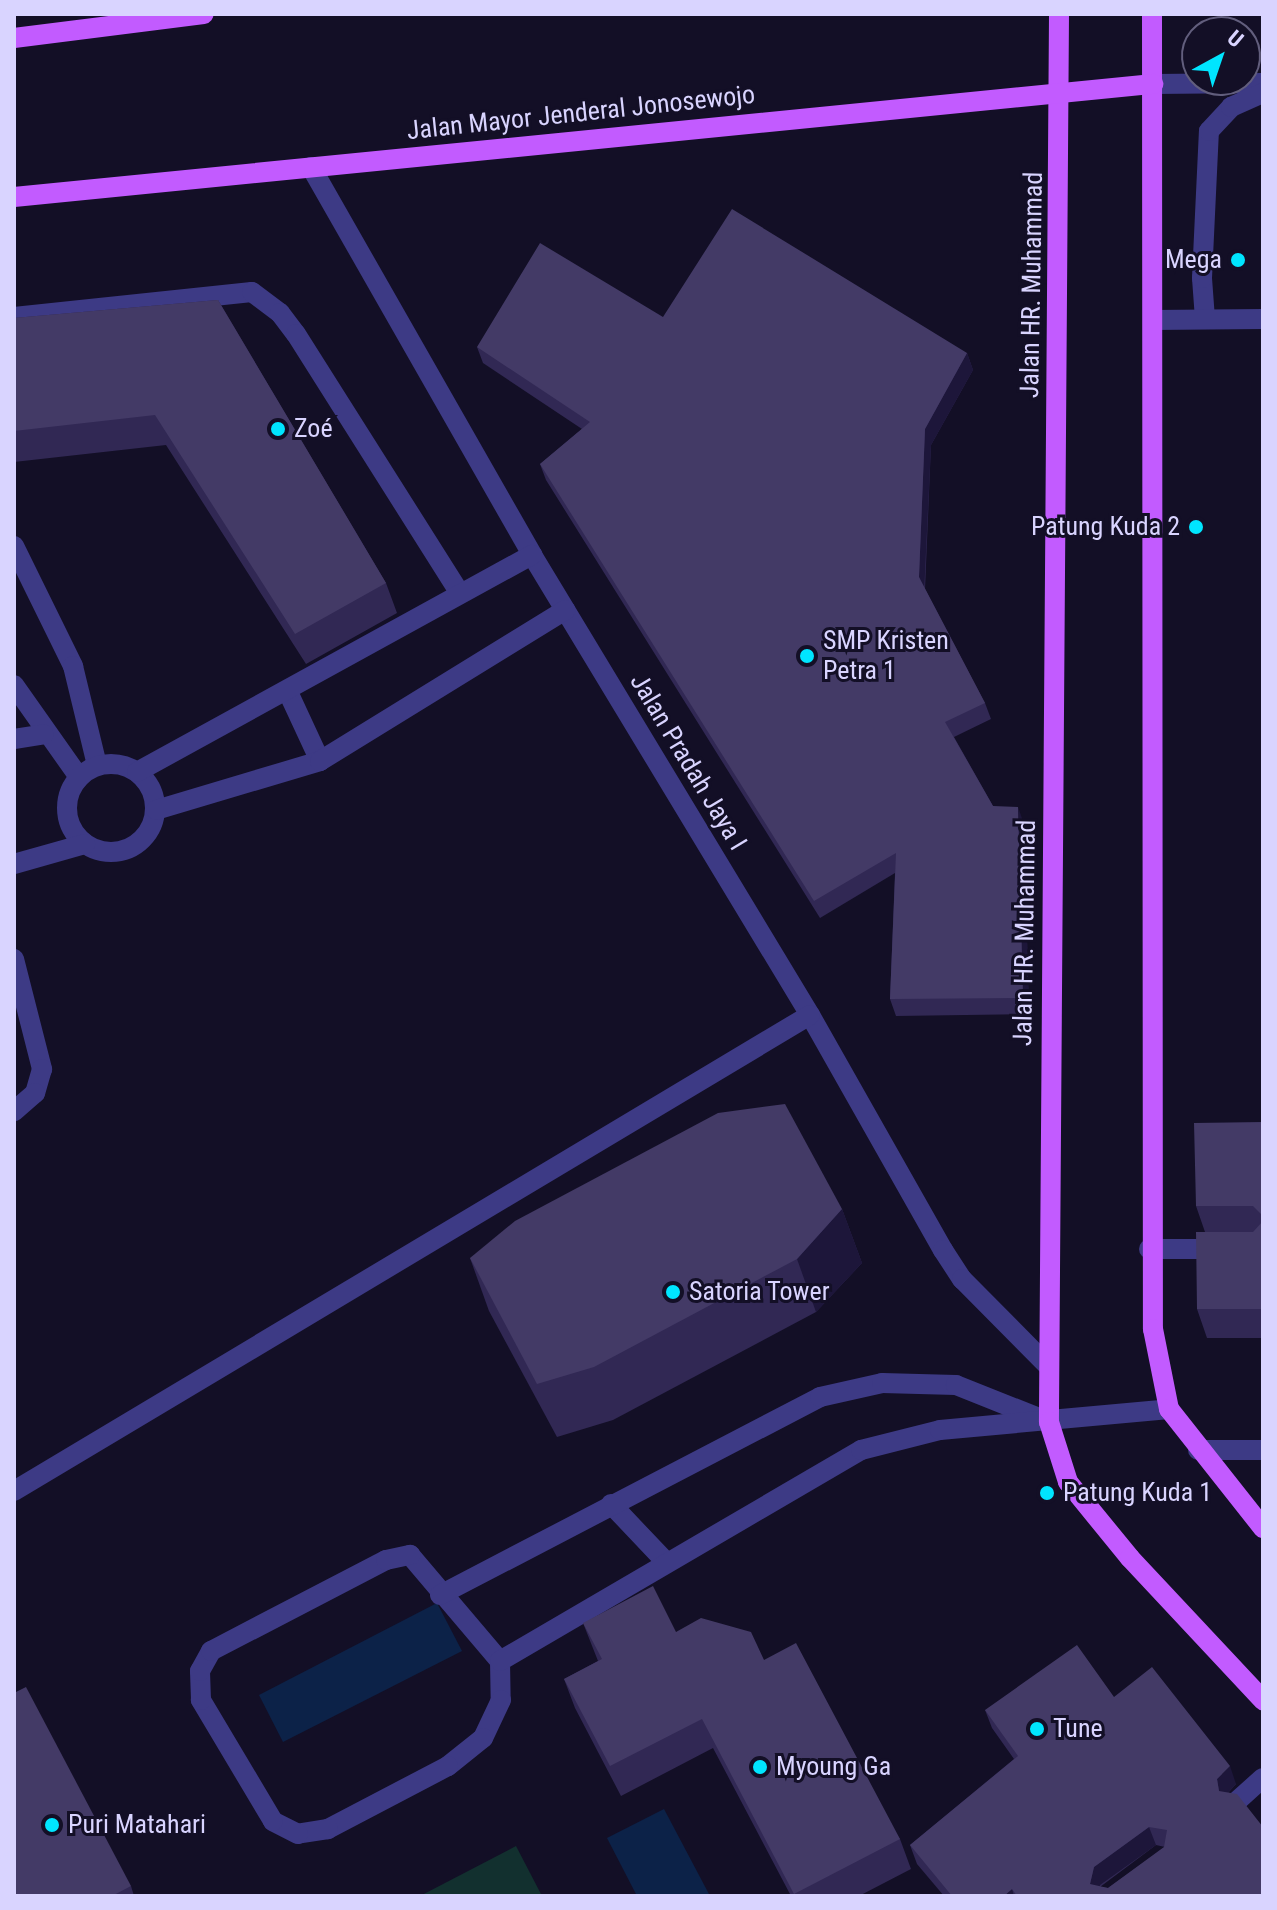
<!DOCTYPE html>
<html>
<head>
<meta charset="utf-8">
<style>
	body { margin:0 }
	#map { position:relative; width:1277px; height:1910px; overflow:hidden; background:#130f26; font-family:"Roboto Condensed",sans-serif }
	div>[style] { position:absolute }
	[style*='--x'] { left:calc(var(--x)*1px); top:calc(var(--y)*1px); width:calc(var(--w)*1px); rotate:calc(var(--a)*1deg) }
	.green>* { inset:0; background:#12302f }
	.water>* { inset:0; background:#0c2248 }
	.minor>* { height:20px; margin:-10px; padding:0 10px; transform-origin:10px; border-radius:10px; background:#3d3a85 }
	.minor>.ring { margin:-10px; padding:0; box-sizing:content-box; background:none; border:20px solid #3d3a85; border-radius:50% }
	.major>* { height:20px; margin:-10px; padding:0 10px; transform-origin:10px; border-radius:10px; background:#c25bff }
	.wall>* { inset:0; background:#312854 }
	.shaded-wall>* { inset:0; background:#1d163a }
	.building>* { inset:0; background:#433a66 }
	.dots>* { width:22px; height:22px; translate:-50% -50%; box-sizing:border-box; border:4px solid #130f26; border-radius:50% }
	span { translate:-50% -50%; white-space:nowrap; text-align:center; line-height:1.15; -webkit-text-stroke:6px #130f26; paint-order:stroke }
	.street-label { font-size:26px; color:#d9d4ff }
	.poi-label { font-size:26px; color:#d9d4ff }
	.right { translate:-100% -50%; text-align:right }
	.left { translate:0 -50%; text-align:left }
	.frame { position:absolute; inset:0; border:16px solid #d9d4ff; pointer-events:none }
	.north { position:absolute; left:1181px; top:16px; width:80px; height:80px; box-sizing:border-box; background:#130f26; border:2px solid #625e7d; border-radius:50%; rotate:40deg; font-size:22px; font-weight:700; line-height:32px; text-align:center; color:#d9d4ff }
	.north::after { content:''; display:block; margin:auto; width:28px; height:36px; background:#00e5ff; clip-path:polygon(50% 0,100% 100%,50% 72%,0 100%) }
</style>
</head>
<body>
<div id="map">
	<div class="green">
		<div style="clip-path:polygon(516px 1846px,542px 1896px,420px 1896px)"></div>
	</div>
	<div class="water">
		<div style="clip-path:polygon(437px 1603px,462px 1651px,283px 1742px,259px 1695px)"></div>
		<div style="clip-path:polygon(664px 1809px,710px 1896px,637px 1896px,607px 1838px)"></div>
	</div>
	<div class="minor">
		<div style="--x:1153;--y:84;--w:110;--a:-0.5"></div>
		<div style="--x:311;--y:167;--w:447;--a:60.3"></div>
		<div style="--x:532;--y:555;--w:537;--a:58.85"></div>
		<div style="--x:810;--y:1015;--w:270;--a:60.5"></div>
		<div style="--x:943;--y:1250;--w:35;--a:57"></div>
		<div style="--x:962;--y:1279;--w:120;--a:45.3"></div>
		<div style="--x:14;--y:317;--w:239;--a:-6"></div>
		<div style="--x:252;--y:292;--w:35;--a:37"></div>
		<div style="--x:280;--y:313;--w:26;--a:53"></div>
		<div style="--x:296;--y:334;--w:305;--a:57.7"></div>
		<div style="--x:1205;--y:319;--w:41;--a:-94.2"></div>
		<div style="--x:1202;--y:278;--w:147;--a:-87.3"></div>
		<div style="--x:1209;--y:131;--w:33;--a:-47"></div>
		<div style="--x:1231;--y:107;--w:35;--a:-24"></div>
		<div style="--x:1153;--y:320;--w:110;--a:-0.5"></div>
		<div style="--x:14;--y:546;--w:134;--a:63.8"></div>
		<div style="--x:73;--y:666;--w:102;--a:76.4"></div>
		<div style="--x:14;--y:685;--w:113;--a:54.8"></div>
		<div style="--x:288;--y:692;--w:76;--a:65.1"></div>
		<div style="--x:14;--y:739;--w:30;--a:-9"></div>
		<div class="ring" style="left:67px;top:764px;width:68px;height:68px"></div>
		<div style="--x:137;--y:772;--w:451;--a:-28.8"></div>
		<div style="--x:156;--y:810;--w:171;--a:-16.6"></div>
		<div style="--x:320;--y:761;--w:288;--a:-31.6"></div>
		<div style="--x:14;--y:864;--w:74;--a:-15.7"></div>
		<div style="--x:14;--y:959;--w:114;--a:75.7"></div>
		<div style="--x:42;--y:1069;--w:25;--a:106"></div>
		<div style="--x:35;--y:1093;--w:28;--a:139"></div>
		<div style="--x:1149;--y:1249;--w:114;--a:0"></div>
		<div style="--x:1198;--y:1450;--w:65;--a:0"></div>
		<div style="--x:14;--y:1491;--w:927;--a:-30.88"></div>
		<div style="--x:611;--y:1504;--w:81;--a:46.5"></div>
		<div style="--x:410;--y:1555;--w:139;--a:49.7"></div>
		<div style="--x:500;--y:1661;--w:39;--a:89"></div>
		<div style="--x:501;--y:1700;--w:42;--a:115.3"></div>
		<div style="--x:483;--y:1738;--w:45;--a:141.3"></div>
		<div style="--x:448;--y:1766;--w:136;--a:152.3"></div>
		<div style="--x:328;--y:1829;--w:30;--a:171"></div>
		<div style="--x:298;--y:1834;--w:28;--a:-153"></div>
		<div style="--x:273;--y:1821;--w:141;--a:-120.8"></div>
		<div style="--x:201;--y:1700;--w:29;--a:-92"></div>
		<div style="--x:200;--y:1671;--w:23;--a:-61"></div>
		<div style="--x:211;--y:1651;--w:197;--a:-27.5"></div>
		<div style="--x:386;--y:1560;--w:25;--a:-12"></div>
		<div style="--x:440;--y:1595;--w:428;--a:-27.5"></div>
		<div style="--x:820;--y:1397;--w:64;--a:-12.7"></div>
		<div style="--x:882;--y:1383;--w:74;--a:1.5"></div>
		<div style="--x:956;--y:1385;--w:95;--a:21.7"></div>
		<div style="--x:500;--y:1661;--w:418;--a:-30.3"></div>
		<div style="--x:861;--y:1450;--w:81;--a:-14.2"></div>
		<div style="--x:940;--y:1430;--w:230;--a:-5.2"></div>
		<div style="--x:1236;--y:1802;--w:36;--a:-42"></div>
	</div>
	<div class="major">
		<div style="--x:1059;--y:14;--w:1408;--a:90.41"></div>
		<div style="--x:1049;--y:1422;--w:63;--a:72.4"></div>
		<div style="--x:1068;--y:1482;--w:98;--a:50.8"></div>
		<div style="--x:1130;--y:1558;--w:195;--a:46.9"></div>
		<div style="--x:1152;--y:14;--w:1315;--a:89.96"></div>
		<div style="--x:1153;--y:1329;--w:82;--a:78.7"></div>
		<div style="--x:1169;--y:1409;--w:152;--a:51.7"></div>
		<div style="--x:14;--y:38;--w:191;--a:-7.2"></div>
		<div style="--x:14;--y:197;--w:1145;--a:-5.67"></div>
	</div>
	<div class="wall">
		<div style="clip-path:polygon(218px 300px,386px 583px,397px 613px,306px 664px,166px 445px,14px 462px,14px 318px)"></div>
		<div style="clip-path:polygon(663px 317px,967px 353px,973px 370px,931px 445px,925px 589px,985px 703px,991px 719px,954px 737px,993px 806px,1024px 824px,1029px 1014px,896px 1016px,890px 999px,895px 873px,820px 918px,546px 480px,540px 464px,582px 429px,483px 363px,477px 347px)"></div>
		<div style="clip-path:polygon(1263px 1122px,1263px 1338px,1207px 1338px,1197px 1309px,1205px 1232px,1196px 1206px)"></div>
		<div style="clip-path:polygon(842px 1209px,862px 1263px,816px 1312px,613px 1420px,557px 1437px,489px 1311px,470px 1258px)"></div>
		<div style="clip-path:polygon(583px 1623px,676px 1632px,764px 1660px,900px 1839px,911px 1869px,859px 1896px,791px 1896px,713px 1748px,621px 1796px,575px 1708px,564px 1679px,598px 1661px)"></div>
		<div style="clip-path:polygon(evenodd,1114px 1697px,1236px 1784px,1228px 1793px,1263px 1896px,944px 1896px,917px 1864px,910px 1845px,1014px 1759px,992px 1728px,985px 1710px,1114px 1697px,1156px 1845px,1165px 1847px,1108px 1888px,1100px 1887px,1156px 1845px)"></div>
		<div style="clip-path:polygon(131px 1886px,134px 1896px,14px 1896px)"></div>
	</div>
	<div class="shaded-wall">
		<div style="clip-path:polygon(967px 353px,973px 370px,931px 445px,924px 594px,919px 577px,925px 429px)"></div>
		<div style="clip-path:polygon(1018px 807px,1024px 824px,1029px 1014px,1023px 998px)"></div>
		<div style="clip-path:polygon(842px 1209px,862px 1263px,816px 1312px,797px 1259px)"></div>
		<div style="clip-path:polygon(1230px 1766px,1236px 1784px,1224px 1797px,1219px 1791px,1217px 1779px)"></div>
		<div style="clip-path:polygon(1149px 1827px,1156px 1845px,1100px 1885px,1098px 1896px,1090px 1884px,1094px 1867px)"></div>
		<div style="clip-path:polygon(1012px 1889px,1014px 1896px,1004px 1896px)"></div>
	</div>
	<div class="building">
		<div style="clip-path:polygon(732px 209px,967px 353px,925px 429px,919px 577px,985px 703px,945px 722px,993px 806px,1018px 807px,1023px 998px,890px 999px,896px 853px,814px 901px,540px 464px,590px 422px,477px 347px,540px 243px,663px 317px)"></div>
		<div style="clip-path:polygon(218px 300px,386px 583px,295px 634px,155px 415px,14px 431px,14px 318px)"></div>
		<div style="clip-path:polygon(785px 1104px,842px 1209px,797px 1259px,594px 1367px,537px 1384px,470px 1258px,515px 1221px,718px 1113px)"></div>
		<div style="clip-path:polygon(1263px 1122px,1263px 1216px,1253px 1206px,1196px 1206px,1194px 1123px)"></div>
		<div style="clip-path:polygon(1263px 1221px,1263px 1309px,1197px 1309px,1196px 1232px,1253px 1232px)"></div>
		<div style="clip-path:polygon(653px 1586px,676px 1632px,701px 1618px,751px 1632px,764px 1660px,796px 1643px,900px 1839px,794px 1894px,702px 1719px,610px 1766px,564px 1679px,602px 1659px,583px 1623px)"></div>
		<div style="clip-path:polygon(evenodd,1077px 1645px,1114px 1697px,1152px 1667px,1230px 1766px,1217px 1779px,1219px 1791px,1237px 1794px,1263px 1827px,1263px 1896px,1017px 1896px,1012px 1889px,1004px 1896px,952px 1896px,910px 1845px,1018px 1756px,985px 1710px,1077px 1645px,1149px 1827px,1167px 1830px,1164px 1847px,1108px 1888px,1090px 1884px,1094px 1867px,1149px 1827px)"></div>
		<div style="clip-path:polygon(26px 1687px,131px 1886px,112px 1896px,14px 1896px,14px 1693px)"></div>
	</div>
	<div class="dots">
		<div style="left:1238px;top:260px;background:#00e5ff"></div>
		<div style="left:278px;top:429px;background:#00e5ff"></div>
		<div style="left:1196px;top:527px;background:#00e5ff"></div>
		<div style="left:807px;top:656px;background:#00e5ff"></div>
		<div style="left:673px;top:1292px;background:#00e5ff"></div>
		<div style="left:1047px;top:1493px;background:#00e5ff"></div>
		<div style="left:1037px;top:1729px;background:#00e5ff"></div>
		<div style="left:760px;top:1767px;background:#00e5ff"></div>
		<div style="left:52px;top:1825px;background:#00e5ff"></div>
	</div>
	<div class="street-label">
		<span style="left:581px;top:113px;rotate:-6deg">Jalan Mayor Jenderal Jonosewojo</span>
		<span style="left:1032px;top:285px;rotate:-89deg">Jalan HR. Muhammad</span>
		<span style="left:688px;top:762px;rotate:59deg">Jalan Pradah Jaya I</span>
		<span style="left:1025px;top:933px;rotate:-89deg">Jalan HR. Muhammad</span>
	</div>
	<div class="poi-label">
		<span class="right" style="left:1222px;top:260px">Mega</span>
		<span class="left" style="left:294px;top:429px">Zoé</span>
		<span class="right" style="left:1180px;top:527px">Patung Kuda 2</span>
		<span class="left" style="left:823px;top:656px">SMP Kristen<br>Petra 1</span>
		<span class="left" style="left:689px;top:1292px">Satoria Tower</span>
		<span class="left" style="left:1063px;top:1493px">Patung Kuda 1</span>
		<span class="left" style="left:1053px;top:1729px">Tune</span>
		<span class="left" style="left:776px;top:1767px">Myoung Ga</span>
		<span class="left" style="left:68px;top:1825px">Puri Matahari</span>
	</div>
	<div class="frame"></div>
	<div class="north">U</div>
</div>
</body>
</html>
